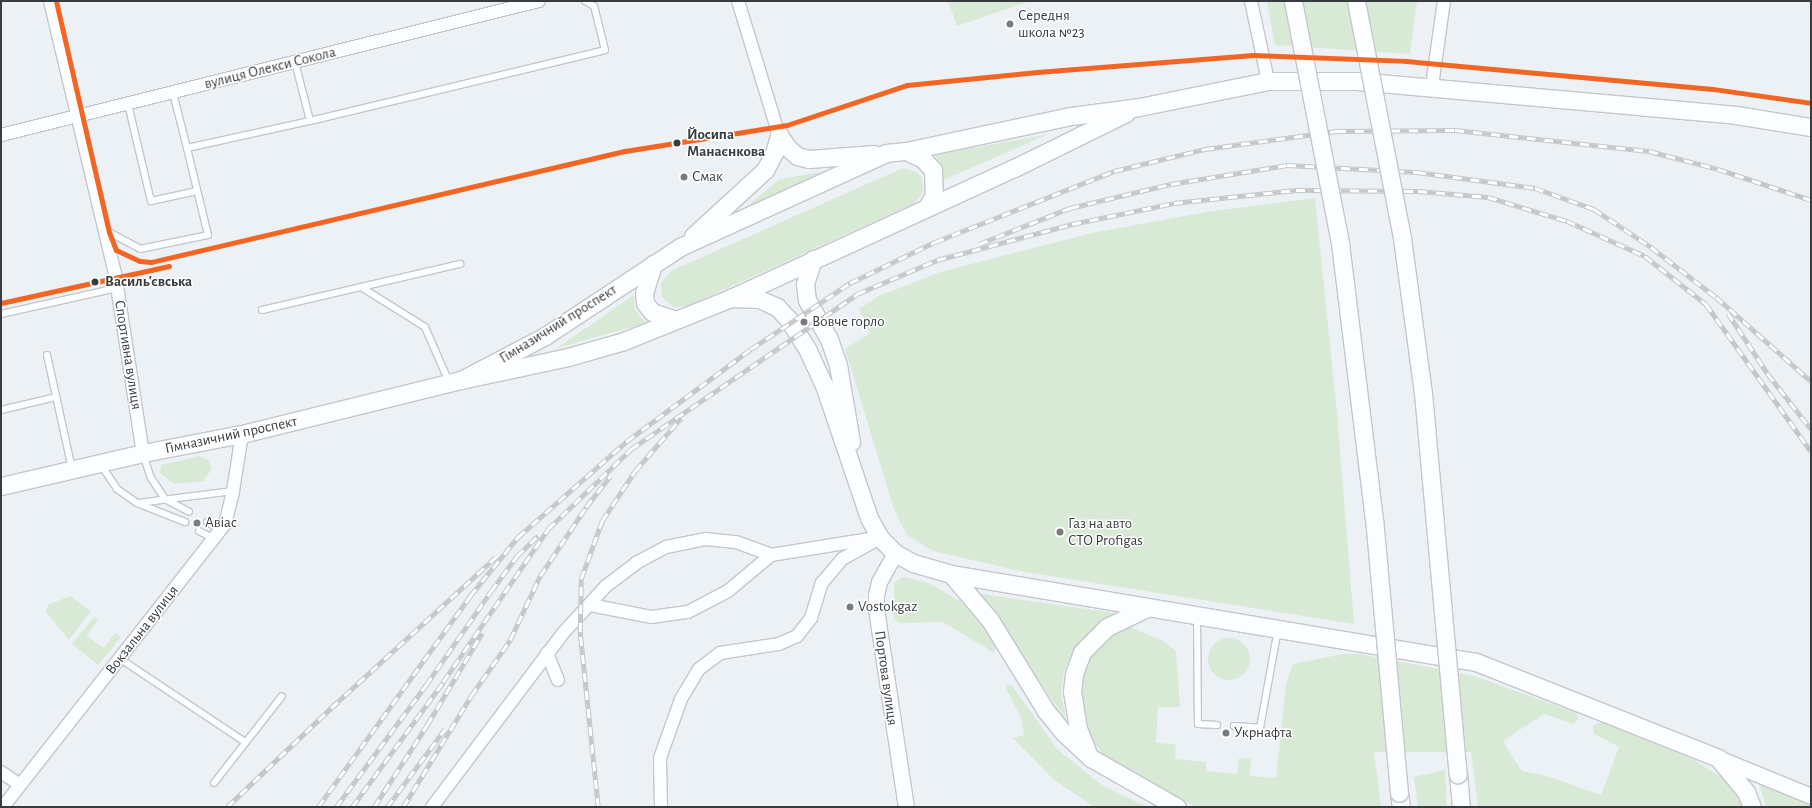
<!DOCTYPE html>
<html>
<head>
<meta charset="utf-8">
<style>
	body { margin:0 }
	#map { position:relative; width:1812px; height:808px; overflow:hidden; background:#ecf1f6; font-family:"Alegreya Sans",sans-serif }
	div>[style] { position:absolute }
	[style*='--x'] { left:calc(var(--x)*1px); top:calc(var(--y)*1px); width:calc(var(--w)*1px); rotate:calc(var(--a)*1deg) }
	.green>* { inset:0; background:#d8ead6 }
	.round { border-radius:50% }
	.roads { filter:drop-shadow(1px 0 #c3c7cb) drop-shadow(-1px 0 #c3c7cb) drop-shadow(0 1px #c3c7cb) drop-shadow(0 -1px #c3c7cb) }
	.service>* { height:6px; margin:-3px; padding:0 3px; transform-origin:3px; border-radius:3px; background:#fcfdfe }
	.minor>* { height:12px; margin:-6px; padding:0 6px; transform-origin:6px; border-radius:6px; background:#fcfdfe }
	.tertiary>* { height:15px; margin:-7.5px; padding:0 7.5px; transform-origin:7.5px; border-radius:7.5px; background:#fcfdfe }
	.secondary>* { height:17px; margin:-8.5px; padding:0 8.5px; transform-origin:8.5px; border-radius:8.5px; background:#fcfdfe }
	.rail>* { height:4.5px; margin-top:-2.25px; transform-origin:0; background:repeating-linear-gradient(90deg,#fff 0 9px,#c5c6c8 0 18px); box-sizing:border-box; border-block:1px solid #c5c6c8 }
	.bridges { filter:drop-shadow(1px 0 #c3c7cb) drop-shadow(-1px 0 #c3c7cb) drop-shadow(0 1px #c3c7cb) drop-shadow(0 -1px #c3c7cb) }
	.secondary-bridge>* { height:17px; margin:-8.5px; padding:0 8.5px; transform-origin:8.5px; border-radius:8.5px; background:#fcfdfe }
	.tram-1>* { height:5px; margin:-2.5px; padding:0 2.5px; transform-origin:2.5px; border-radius:2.5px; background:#f26522 }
	.dots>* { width:11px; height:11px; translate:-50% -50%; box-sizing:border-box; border:2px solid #fff; border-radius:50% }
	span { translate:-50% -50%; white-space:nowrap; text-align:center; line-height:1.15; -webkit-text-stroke:3px #fff; paint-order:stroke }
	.poi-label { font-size:15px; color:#393c3f }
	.left { translate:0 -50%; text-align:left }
	.street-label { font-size:15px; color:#393c3f }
	.stop-label { font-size:15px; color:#393c3f; font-weight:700 }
	.frame { position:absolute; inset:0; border:2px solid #393c3f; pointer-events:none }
</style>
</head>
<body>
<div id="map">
	<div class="green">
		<div style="clip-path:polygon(948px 1px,1030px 1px,957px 26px)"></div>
		<div style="clip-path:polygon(1270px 1px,1417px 1px,1410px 54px,1275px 45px,1267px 2px)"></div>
		<div style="clip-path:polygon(1049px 134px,943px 180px,943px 167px,935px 155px)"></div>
		<div style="clip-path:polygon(903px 168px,917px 172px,922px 178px,923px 193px,913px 204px,688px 306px,673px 307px,662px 297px,661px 283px,671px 271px)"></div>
		<div style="clip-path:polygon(833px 170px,736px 215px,780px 179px)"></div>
		<div style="clip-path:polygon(1315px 198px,1337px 413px,1354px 624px,1025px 572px,933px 551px,907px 535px,894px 509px,845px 349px,870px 333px,859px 309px,879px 296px,940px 272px,1092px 233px,1206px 212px)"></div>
		<div style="clip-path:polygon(634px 295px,635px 310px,646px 323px,557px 348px)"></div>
		<div style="clip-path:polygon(199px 456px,208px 460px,212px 469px,203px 481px,174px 484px,160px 473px,161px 465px)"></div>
		<div style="clip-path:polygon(903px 577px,929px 583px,966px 605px,983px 624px,995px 646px,994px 653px,943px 622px,900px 623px,894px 619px,894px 583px)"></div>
		<div style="clip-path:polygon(981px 594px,1115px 613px,1102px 621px,1075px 649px,1064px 672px,1061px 693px,1067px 722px)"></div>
		<div style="clip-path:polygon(70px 596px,91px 611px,69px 640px,46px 612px,48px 605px)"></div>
		<div style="clip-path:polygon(94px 617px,98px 620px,87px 636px,104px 648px,115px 633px,121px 637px,98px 665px,72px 644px)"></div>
		<div style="clip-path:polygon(1130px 627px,1163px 641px,1176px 651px,1180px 707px,1158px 707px,1156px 743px,1176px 744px,1175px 759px,1206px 762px,1206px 771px,1237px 774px,1239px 758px,1251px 759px,1250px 776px,1276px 778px,1286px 684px,1293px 664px,1343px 654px,1360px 654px,1474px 676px,1577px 713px,1578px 720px,1574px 724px,1544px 714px,1503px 741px,1522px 771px,1547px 776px,1601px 795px,1619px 747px,1594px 734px,1593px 726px,1600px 722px,1689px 757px,1727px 781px,1744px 807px,1478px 807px,1471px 752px,1374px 752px,1381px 807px,1195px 807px,1102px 754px,1084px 727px,1079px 691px,1081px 675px,1099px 645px,1115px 632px)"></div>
		<div class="round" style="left:1208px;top:638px;width:42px;height:42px"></div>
		<div style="clip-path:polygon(1008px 685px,1012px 685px,1057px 749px,1102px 785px,1147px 807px,1094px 807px,1053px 779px,1013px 738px,1024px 735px,1021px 717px,1006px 688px)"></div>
		<div style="clip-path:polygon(1445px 770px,1447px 807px,1418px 807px,1414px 777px)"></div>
		<div style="clip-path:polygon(1759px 783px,1811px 803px,1811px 807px,1766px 807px)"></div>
	</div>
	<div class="roads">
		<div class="service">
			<div style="--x:295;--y:62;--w:61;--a:75.7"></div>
			<div style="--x:310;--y:121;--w:303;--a:-13.5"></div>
			<div style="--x:605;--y:50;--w:45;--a:-104"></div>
			<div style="--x:594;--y:6;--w:10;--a:-151"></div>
			<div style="--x:173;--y:93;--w:57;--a:75.7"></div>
			<div style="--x:187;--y:148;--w:126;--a:-12.4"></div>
			<div style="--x:128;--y:104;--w:100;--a:76.7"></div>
			<div style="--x:151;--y:201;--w:47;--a:-12.3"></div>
			<div style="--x:105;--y:230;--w:40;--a:28"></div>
			<div style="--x:140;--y:249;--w:69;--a:-11.6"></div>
			<div style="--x:208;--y:235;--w:89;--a:-103.6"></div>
			<div style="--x:262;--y:310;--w:102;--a:-13.1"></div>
			<div style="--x:1;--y:314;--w:119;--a:-12.6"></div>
			<div style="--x:47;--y:355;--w:117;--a:77.6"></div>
			<div style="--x:449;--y:382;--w:60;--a:-113.6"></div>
			<div style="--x:425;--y:327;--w:75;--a:-148"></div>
			<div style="--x:361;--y:287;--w:102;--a:-13.1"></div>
			<div style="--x:1;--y:410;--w:57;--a:-13.3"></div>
			<div style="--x:143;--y:454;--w:25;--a:72"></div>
			<div style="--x:151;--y:478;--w:25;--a:56"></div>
			<div style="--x:165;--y:499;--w:27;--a:28"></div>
			<div style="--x:101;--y:465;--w:29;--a:56"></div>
			<div style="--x:117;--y:489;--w:24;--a:35"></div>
			<div style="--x:137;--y:503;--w:52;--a:21.6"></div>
			<div style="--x:138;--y:503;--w:96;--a:-7.2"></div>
			<div style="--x:207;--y:522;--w:15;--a:28"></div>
			<div style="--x:199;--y:531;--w:16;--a:27"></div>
			<div style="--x:1197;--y:616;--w:108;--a:89.5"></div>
			<div style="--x:1198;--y:724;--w:19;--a:3"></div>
			<div style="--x:119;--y:658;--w:151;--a:33.7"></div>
			<div style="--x:1234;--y:726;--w:26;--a:4"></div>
			<div style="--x:1260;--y:728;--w:101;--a:-79.7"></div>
			<div style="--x:214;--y:783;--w:110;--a:-52"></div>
		</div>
		<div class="minor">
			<div style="--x:50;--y:1;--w:280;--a:76.6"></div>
			<div style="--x:115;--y:273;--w:182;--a:81.2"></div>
			<div style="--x:738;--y:1;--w:140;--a:73"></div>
			<div style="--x:1251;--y:1;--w:82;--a:78"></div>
			<div style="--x:1432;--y:86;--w:86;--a:-82"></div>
			<div style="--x:1;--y:135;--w:554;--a:-13.99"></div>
			<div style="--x:590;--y:605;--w:62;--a:11.1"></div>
			<div style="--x:651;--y:617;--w:37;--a:-8"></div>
			<div style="--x:688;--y:612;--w:45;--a:-27.7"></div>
			<div style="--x:728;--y:591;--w:56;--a:-39.9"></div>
			<div style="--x:771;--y:555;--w:100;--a:-9.2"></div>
			<div style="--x:547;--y:653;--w:29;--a:68"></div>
			<div style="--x:1;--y:772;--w:23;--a:34"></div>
			<div style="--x:3;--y:807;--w:360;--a:-51.9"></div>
			<div style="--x:225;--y:524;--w:34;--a:-76"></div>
			<div style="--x:233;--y:491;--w:58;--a:-81"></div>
			<div style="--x:432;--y:807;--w:219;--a:-53"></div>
			<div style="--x:564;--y:632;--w:62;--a:-47.6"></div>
			<div style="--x:606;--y:586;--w:38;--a:-37"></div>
			<div style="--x:636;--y:563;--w:34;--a:-28"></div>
			<div style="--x:666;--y:547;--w:41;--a:-11.3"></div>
			<div style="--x:706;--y:539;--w:30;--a:6"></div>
			<div style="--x:736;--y:542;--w:37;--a:20"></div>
			<div style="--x:661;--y:807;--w:49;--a:-91.2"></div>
			<div style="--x:660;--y:758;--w:63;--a:-70.4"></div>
			<div style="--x:681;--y:699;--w:35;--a:-59"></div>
			<div style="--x:699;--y:669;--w:26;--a:-37"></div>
			<div style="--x:720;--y:653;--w:60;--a:-8.7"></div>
			<div style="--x:779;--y:644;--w:20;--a:-24"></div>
			<div style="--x:797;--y:636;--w:23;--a:-52"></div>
			<div style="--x:811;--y:618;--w:37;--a:-73"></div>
			<div style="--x:822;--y:583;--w:31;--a:-50"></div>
			<div style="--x:842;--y:559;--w:43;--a:-28.9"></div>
		</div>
		<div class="tertiary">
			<div style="--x:895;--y:553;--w:33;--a:119"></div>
			<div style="--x:879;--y:582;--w:13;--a:103"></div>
			<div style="--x:876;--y:595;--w:14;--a:90"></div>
			<div style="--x:876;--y:609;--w:200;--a:81.4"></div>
			<div style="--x:1718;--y:758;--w:100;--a:22.2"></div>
		</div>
		<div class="secondary">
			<div style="--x:779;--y:135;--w:14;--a:56"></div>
			<div style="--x:787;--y:147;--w:13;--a:42"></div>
			<div style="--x:797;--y:156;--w:12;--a:14"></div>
			<div style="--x:809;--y:159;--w:65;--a:-4.4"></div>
			<div style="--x:906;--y:151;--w:19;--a:25"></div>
			<div style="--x:923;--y:159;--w:15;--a:48"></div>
			<div style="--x:933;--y:170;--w:25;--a:88"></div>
			<div style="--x:934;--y:195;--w:14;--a:120"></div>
			<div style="--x:693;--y:236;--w:98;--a:-42.5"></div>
			<div style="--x:765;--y:170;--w:19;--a:-62"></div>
			<div style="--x:774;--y:153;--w:19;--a:-74"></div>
			<div style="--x:813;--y:259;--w:26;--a:108"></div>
			<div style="--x:805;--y:284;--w:16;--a:83"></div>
			<div style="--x:807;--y:300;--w:45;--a:60.6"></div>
			<div style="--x:829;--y:339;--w:28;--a:71"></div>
			<div style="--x:838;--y:365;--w:78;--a:80.4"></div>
			<div style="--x:653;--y:264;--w:30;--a:107"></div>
			<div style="--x:644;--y:293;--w:10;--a:84"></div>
			<div style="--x:645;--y:303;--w:11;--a:52"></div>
			<div style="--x:652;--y:312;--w:25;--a:18"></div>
			<div style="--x:731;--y:298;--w:28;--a:2"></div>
			<div style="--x:759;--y:299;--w:20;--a:24"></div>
			<div style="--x:777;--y:307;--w:18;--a:47"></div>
			<div style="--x:789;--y:320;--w:36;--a:58"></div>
			<div style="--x:808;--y:351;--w:38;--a:65"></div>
			<div style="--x:824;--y:385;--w:140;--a:71.3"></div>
			<div style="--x:869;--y:518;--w:23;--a:61"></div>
			<div style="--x:880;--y:538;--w:21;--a:45"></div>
			<div style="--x:895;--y:553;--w:21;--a:29"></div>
			<div style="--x:913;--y:563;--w:40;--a:16"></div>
			<div style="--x:951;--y:574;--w:532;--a:9.52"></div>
			<div style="--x:1476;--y:662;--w:260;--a:21.6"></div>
			<div style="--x:1718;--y:758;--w:44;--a:50.5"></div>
			<div style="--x:1746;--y:792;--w:16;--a:68"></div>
			<div style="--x:461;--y:380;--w:95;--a:-27.6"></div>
			<div style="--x:545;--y:336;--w:162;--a:-33.4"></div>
			<div style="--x:680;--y:247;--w:226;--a:-24.5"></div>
			<div style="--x:886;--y:153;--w:20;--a:-6"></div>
			<div style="--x:906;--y:151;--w:169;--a:-12"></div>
			<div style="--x:1071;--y:116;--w:69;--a:-7.5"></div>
			<div style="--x:1139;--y:107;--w:132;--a:-11.4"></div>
			<div style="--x:1268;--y:81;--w:89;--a:0"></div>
			<div style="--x:1357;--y:81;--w:381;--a:5.1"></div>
			<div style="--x:1736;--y:115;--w:76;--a:9.1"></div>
			<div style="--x:1;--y:486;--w:146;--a:-13.1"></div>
			<div style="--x:143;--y:453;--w:101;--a:-10.9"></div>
			<div style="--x:242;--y:434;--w:226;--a:-13.9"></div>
			<div style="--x:461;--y:380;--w:109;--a:-12.1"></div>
			<div style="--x:568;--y:357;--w:58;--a:-15.9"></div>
			<div style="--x:624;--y:341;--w:115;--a:-21.9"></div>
			<div style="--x:731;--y:298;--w:311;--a:-24.7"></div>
			<div style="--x:1014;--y:168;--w:125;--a:-26.2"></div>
			<div style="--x:951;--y:574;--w:60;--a:49.7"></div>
			<div style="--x:990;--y:620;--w:107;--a:58.4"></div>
			<div style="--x:1046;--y:711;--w:28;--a:51"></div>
			<div style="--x:1064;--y:733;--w:37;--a:43"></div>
			<div style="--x:1091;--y:758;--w:99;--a:29.7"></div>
			<div style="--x:1087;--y:751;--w:24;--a:-112"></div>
			<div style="--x:1078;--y:729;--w:37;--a:-99"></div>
			<div style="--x:1072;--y:692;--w:18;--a:-84"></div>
			<div style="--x:1074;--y:674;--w:23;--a:-70"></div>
			<div style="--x:1082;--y:652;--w:35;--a:-45"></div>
			<div style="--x:1107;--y:627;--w:44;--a:-25.4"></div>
			<div style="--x:1458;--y:774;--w:33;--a:85"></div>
			<div style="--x:1399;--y:793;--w:14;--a:82"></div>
		</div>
	</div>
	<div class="rail">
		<div style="--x:979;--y:244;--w:98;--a:-21.6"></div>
		<div style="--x:1070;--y:208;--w:104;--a:-13.4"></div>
		<div style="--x:1171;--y:184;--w:118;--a:-9.3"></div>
		<div style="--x:1287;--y:165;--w:130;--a:3.1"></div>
		<div style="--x:1417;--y:172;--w:119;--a:7.7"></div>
		<div style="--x:1535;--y:188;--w:63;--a:19.6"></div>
		<div style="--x:1594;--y:209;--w:69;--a:33.7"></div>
		<div style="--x:1651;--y:247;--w:82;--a:37.6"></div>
		<div style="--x:1716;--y:297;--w:127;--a:41.5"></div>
		<div style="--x:1728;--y:313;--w:73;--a:56.7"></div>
		<div style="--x:1768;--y:374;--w:70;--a:52"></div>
		<div style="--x:227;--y:807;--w:144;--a:-43.6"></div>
		<div style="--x:331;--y:708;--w:224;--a:-42.5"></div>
		<div style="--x:318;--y:807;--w:260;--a:-54.2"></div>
		<div style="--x:470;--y:596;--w:76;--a:-50.9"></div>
		<div style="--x:518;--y:537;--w:145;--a:-41.4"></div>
		<div style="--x:627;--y:441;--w:154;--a:-36.6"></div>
		<div style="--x:751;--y:349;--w:119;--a:-33.7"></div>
		<div style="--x:850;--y:283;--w:94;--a:-25.8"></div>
		<div style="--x:935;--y:242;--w:193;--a:-21.6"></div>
		<div style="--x:1114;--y:171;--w:94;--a:-13.6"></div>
		<div style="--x:1205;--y:149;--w:133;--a:-7.8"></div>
		<div style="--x:1337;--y:131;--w:118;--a:-0.5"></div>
		<div style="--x:1455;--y:130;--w:195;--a:6.2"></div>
		<div style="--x:1649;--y:151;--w:71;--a:14.6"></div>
		<div style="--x:1718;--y:169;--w:98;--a:18.4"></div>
		<div style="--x:336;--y:807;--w:152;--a:-53.6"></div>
		<div style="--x:426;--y:685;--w:114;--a:-55.3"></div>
		<div style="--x:491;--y:591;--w:44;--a:-53.4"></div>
		<div style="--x:517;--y:556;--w:29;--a:-44"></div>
		<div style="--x:352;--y:807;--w:155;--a:-53.9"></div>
		<div style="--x:443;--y:682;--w:186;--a:-55.5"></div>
		<div style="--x:548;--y:529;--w:115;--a:-43.9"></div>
		<div style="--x:631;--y:449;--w:274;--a:-34.4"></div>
		<div style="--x:857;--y:294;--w:87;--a:-23"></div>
		<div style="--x:937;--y:260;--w:140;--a:-14.9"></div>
		<div style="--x:1072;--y:224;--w:104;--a:-11.6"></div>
		<div style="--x:1174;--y:203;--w:123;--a:-6.1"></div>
		<div style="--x:1296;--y:190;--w:122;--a:0.5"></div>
		<div style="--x:1418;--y:191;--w:70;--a:4.9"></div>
		<div style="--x:1488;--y:197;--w:83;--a:16.9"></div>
		<div style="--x:1567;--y:221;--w:85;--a:24.2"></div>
		<div style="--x:1645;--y:256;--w:78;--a:38.2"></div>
		<div style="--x:1706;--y:304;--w:181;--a:54.5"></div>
		<div style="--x:374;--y:807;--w:98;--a:-57.1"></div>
		<div style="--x:427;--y:725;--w:107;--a:-59.1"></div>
		<div style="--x:387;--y:807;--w:97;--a:-53.4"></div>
		<div style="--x:403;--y:807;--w:130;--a:-58.5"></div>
		<div style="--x:471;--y:696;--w:68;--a:-55.1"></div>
		<div style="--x:510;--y:640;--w:71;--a:-64.9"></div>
		<div style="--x:540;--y:576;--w:83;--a:-56.3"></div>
		<div style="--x:586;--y:507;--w:39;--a:-52"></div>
		<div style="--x:598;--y:807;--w:176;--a:-95.9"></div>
		<div style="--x:580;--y:632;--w:53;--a:-88.9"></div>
		<div style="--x:581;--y:579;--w:62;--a:-70.1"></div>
		<div style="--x:602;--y:521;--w:60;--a:-56.6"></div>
		<div style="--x:635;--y:471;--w:70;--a:-49"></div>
	</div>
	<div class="bridges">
		<div class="secondary-bridge">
			<div style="--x:1293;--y:1;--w:247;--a:79"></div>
			<div style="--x:1340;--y:243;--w:277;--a:83"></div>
			<div style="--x:1374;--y:518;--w:276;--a:84.8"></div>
			<div style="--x:1356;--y:1;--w:241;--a:79"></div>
			<div style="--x:1402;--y:238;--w:156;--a:82.3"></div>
			<div style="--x:1423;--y:393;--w:383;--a:84.8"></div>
		</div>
	</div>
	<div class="tram-1">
		<div style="--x:56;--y:1;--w:237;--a:77.1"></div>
		<div style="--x:109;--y:232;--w:19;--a:69"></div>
		<div style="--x:116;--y:250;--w:26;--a:25"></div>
		<div style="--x:140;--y:261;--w:11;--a:5"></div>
		<div style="--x:151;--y:262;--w:487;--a:-13.2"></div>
		<div style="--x:625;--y:151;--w:164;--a:-9.1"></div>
		<div style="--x:787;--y:125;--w:126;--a:-18.4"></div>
		<div style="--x:907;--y:85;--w:131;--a:-5.7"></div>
		<div style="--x:1037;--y:72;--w:217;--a:-4.5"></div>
		<div style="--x:1253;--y:55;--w:153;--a:2.2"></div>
		<div style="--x:1406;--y:61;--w:308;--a:5.2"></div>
		<div style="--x:1713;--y:89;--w:99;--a:8.1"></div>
		<div style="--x:1;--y:303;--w:172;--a:-12.4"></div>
	</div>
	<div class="dots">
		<div style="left:1010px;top:24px;background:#787b7f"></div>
		<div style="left:677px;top:143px;background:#393c3f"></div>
		<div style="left:684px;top:177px;background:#787b7f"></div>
		<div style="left:95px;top:282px;background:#393c3f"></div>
		<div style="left:804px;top:322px;background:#787b7f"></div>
		<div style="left:197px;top:523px;background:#787b7f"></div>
		<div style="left:1060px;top:532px;background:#787b7f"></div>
		<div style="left:850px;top:607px;background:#787b7f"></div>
		<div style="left:1226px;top:733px;background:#787b7f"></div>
	</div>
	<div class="poi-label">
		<span class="left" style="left:1018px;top:24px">Середня<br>школа №23</span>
		<span class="left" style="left:692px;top:177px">Смак</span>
		<span class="left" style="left:812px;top:322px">Вовче горло</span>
		<span class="left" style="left:205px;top:523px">Авіас</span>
		<span class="left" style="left:1068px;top:532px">Газ на авто<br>СТО Profigas</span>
		<span class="left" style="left:858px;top:607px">Vostokgaz</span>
		<span class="left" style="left:1234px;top:733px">Укрнафта</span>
	</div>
	<div class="street-label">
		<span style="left:270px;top:68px;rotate:-14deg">вулиця Олекси Сокола</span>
		<span style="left:558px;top:324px;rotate:-32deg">Гімназичний проспект</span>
		<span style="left:128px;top:355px;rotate:81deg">Спортивна вулиця</span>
		<span style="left:231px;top:435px;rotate:-12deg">Гімназичний проспект</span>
		<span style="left:142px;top:630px;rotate:-52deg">Вокзальна вулиця</span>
		<span style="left:886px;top:678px;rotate:82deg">Портова вулиця</span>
	</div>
	<div class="stop-label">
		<span class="left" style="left:687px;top:143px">Йосипа<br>Манаєнкова</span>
		<span class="left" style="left:105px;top:282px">Василь'євська</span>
	</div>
	<div class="frame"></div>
</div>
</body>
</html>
